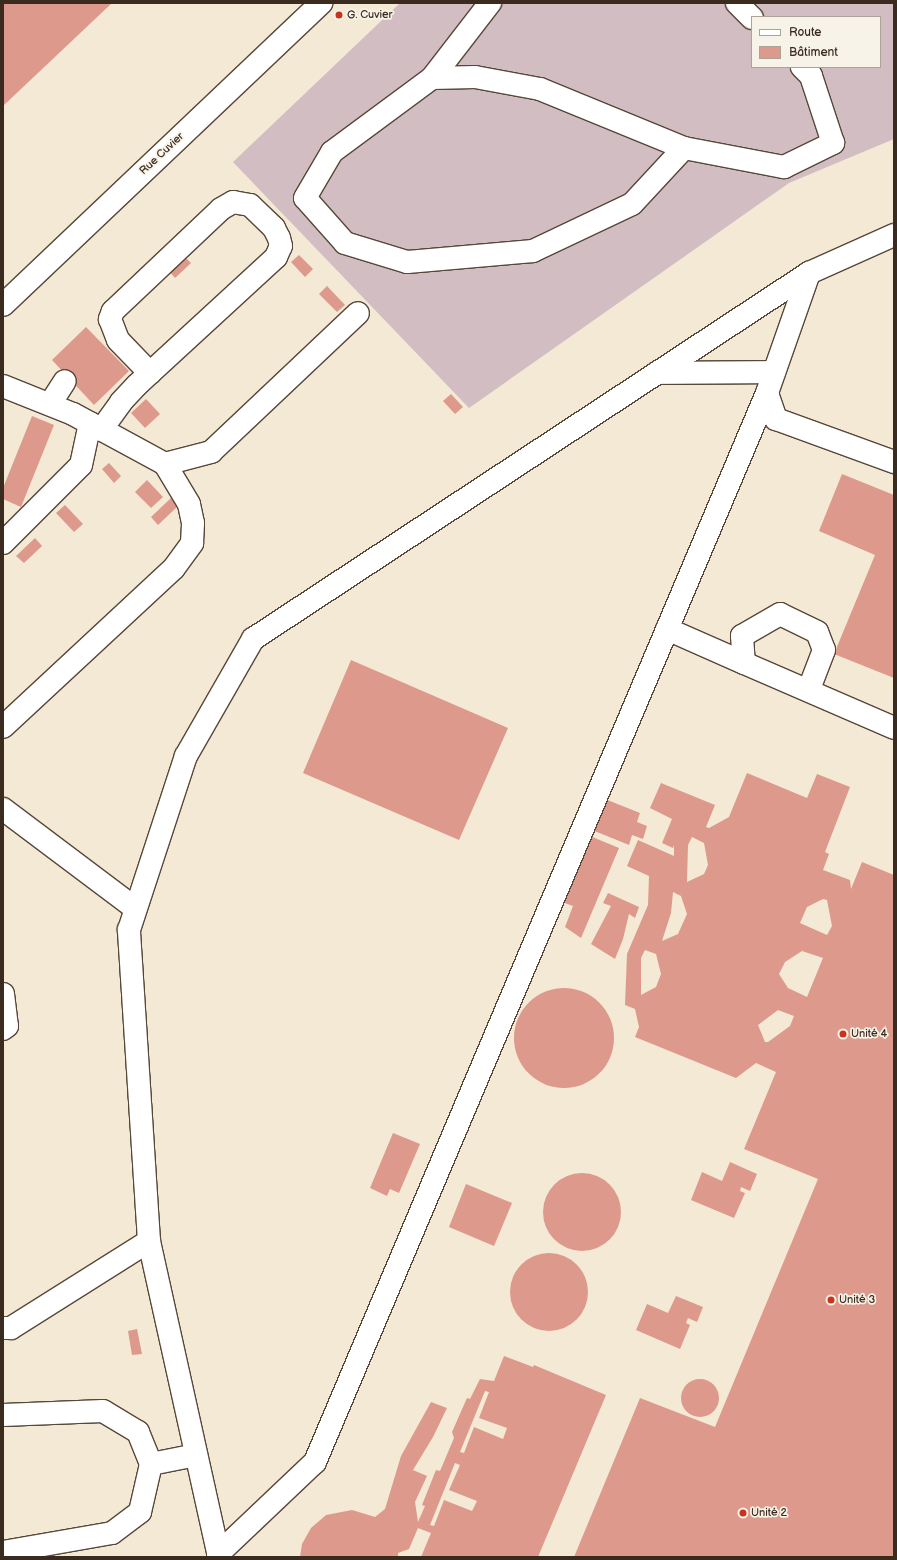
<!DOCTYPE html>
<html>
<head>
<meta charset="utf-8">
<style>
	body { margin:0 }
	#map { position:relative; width:897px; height:1560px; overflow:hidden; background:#f4e9d4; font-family:"Balsamiq Sans",sans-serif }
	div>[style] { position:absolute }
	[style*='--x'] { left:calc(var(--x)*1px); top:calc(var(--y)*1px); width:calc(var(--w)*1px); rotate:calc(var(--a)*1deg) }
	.industrial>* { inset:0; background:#d2bec2 }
	.building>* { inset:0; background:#dd998b }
	.round { border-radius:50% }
	.roads { filter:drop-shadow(1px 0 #574739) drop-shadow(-1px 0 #574739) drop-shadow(0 1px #574739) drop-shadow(0 -1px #574739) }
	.minor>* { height:22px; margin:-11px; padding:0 11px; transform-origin:11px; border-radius:11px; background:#fff }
	.dots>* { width:11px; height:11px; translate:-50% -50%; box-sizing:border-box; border:2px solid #f7f3e8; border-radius:50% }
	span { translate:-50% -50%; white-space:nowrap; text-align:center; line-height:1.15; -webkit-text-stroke:3.5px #f7f3e8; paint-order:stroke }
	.poi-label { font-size:11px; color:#3b2a1e }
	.left { translate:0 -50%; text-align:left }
	.street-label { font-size:11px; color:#3b2a1e }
	.frame { position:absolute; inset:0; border:4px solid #3b2a1e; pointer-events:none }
	.legend { position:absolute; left:751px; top:16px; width:130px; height:52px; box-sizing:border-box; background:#f7f3e8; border:1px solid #aca397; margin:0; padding:5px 7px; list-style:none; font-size:12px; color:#3b2a1e }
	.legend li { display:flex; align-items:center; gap:8px; height:20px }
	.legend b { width:20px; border:1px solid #aca397 }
</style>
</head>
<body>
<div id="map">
	<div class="industrial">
		<div style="clip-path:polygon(evenodd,400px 3px,894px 3px,894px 139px,789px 183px,469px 408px,233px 162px,400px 3px,752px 17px,880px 17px,880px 67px,752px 67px,752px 17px)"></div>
	</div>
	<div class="building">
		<div style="clip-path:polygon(3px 3px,112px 3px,3px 106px)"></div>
		<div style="clip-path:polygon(299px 255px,313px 269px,305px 277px,291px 262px)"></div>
		<div style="clip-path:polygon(184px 256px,191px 263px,175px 278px,168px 270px)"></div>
		<div style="clip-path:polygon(327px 286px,345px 305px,337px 312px,319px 294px)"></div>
		<div style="clip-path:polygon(86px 327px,129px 371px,94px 405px,52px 360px)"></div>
		<div style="clip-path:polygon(451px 394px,463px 407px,455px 414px,443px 401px)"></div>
		<div style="clip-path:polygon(146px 399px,160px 414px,145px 428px,131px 413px)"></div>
		<div style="clip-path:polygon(32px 416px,54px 425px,21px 507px,3px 499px,3px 488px)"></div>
		<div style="clip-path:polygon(109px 463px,121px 476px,114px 483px,102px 469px)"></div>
		<div style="clip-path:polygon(842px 474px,894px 495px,894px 678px,834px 654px,875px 555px,819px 531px)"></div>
		<div style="clip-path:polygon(147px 480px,163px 497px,151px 508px,135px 492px)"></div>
		<div style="clip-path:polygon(171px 498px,178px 506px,158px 525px,151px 517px)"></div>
		<div style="clip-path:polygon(65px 505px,83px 524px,74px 532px,56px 513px)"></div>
		<div style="clip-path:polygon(35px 538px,42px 546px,24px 563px,16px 556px)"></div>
		<div style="clip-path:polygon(351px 660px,508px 728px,459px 840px,303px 773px)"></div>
		<div style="clip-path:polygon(evenodd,747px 773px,807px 798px,817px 774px,850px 787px,825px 852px,829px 854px,823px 870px,850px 880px,851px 889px,862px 862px,894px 875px,894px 1557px,574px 1557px,640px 1398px,715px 1427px,818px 1179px,744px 1149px,776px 1072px,756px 1063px,736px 1078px,635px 1037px,639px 1027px,635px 1009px,625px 1005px,627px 954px,648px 905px,649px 876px,627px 866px,638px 840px,674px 856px,674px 845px,673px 848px,662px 843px,672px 819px,650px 808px,661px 783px,715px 805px,706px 827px,709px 828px,729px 817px,747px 773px,692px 837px,704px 843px,708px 865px,704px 874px,687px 882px,688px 845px,692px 837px,747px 773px,673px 892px,681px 896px,687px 914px,678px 934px,662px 941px,671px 913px,673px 892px,747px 773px,823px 899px,827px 900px,832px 926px,827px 935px,800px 923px,807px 907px,823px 899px,747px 773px,645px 950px,656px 954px,661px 974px,656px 987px,641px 995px,641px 958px,645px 950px,747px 773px,802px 951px,823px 958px,807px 997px,788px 988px,779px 974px,785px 962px,802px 951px,747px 773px,778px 1010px,794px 1016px,790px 1026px,768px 1042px,765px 1042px,758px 1025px,778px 1010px)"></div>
		<div style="clip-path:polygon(605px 799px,640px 813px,637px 822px,647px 826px,643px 839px,632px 835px,629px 845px,592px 830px)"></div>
		<div style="clip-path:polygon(590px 836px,619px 848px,581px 938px,565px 927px,573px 906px,562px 902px)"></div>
		<div style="clip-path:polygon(608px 893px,639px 907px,635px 918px,629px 914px,623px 939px,615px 959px,591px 944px,611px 906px,603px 903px)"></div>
		<div class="round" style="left:514px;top:988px;width:100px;height:100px"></div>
		<div style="clip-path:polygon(393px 1133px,420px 1144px,399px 1193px,390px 1189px,387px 1196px,370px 1188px)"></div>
		<div style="clip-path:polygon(730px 1162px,757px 1174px,750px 1191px,741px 1187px,740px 1191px,745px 1193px,734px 1218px,691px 1200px,702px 1172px,722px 1181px)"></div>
		<div class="round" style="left:543px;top:1173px;width:78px;height:78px"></div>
		<div style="clip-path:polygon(466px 1184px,512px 1203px,494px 1246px,449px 1227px)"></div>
		<div class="round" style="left:510px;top:1253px;width:78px;height:78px"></div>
		<div style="clip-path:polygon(676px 1296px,703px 1307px,697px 1322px,688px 1318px,686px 1323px,690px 1325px,680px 1349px,636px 1330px,647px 1304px,668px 1313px)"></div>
		<div style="clip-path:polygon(137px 1329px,142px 1354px,132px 1355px,128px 1331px)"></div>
		<div style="clip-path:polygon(evenodd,504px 1356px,533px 1367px,534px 1365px,606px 1395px,538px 1557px,421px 1557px,431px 1533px,418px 1528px,409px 1549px,398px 1553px,398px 1557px,300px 1557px,302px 1544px,311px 1528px,326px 1515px,352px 1510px,375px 1517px,385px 1509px,401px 1456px,431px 1402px,447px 1408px,433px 1437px,413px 1470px,427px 1476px,415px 1502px,418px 1522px,425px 1506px,422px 1505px,436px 1470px,440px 1471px,454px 1438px,452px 1432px,467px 1398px,470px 1399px,480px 1379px,494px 1381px,504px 1356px,485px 1391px,489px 1392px,479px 1418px,507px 1428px,503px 1439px,474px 1427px,464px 1453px,460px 1452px,485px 1391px,504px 1356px,455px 1463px,460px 1465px,449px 1490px,477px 1501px,472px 1511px,444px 1500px,434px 1526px,430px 1525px,455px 1463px)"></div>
		<div class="round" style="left:681px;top:1379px;width:38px;height:38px"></div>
	</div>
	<div class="roads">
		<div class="minor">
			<div style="--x:737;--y:3;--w:21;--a:45"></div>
			<div style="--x:432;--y:78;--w:43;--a:-1.3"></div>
			<div style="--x:475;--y:77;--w:66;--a:10.5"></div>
			<div style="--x:540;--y:89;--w:156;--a:22.3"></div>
			<div style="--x:684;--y:148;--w:76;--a:132.9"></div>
			<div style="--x:632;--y:204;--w:110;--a:154.6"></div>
			<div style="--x:533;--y:251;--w:126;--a:175"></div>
			<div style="--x:407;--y:262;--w:65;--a:-163"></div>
			<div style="--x:345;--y:243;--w:60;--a:-131.6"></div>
			<div style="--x:305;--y:198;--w:53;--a:-59.6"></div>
			<div style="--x:332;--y:152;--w:124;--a:-36.5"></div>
			<div style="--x:432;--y:78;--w:95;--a:-52.3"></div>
			<div style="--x:684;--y:148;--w:102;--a:10.8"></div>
			<div style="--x:784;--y:167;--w:55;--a:-26.1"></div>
			<div style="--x:833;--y:143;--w:71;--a:-108.2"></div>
			<div style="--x:811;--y:76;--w:13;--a:-135"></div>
			<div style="--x:809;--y:273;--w:127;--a:109.3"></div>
			<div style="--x:767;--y:393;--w:28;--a:71"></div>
			<div style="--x:776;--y:419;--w:126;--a:20"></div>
			<div style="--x:3;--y:305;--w:439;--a:-43.5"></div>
			<div style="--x:657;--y:373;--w:117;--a:-0.5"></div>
			<div style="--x:3;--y:386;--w:75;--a:21.8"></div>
			<div style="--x:73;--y:414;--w:105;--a:28.5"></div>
			<div style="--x:165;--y:464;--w:48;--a:-14.6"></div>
			<div style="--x:211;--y:452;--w:202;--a:-43.4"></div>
			<div style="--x:50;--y:404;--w:27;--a:-57"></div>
			<div style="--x:101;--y:430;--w:34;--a:-54"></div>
			<div style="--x:121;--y:402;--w:23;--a:-47"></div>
			<div style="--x:137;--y:385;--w:18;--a:-43"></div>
			<div style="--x:150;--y:373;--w:171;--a:-42.6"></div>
			<div style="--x:276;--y:257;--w:12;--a:-66"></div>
			<div style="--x:281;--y:246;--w:8;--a:-104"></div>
			<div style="--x:279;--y:238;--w:11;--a:-117"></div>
			<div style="--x:274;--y:228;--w:33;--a:-136"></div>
			<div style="--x:250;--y:205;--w:17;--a:-170"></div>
			<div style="--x:233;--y:202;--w:14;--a:150"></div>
			<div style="--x:221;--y:209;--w:149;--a:136.6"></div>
			<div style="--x:113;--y:311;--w:9;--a:111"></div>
			<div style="--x:110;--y:319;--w:22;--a:69"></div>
			<div style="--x:118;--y:340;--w:46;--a:45.9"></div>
			<div style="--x:3;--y:543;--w:110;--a:-45"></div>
			<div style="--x:81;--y:465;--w:43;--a:-77.9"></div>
			<div style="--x:667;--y:629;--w:84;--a:23.8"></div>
			<div style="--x:809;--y:689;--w:42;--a:-69"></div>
			<div style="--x:824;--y:650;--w:19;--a:-111"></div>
			<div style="--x:817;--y:632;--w:41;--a:-154.1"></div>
			<div style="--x:780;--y:614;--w:44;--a:149.9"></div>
			<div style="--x:742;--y:636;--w:27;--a:86"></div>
			<div style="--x:744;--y:663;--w:163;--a:23.4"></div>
			<div style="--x:3;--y:727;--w:233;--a:-42.9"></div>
			<div style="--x:174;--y:568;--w:31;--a:-54"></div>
			<div style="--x:192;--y:543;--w:20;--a:-87"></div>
			<div style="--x:193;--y:523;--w:19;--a:-102"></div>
			<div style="--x:189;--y:504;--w:47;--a:-121"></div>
			<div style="--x:3;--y:809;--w:165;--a:36.9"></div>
			<div style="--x:3;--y:994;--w:32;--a:83"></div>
			<div style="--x:7;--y:1026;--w:5;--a:143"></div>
			<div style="--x:3;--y:1328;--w:8;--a:0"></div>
			<div style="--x:11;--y:1328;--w:163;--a:-32.2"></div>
			<div style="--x:3;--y:1415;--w:100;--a:-2.3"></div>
			<div style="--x:103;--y:1411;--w:41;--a:31"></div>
			<div style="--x:138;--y:1432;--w:35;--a:68"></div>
			<div style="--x:151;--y:1464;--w:49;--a:102.9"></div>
			<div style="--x:140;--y:1512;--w:35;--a:143"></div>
			<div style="--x:112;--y:1533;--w:111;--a:170.1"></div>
			<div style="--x:151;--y:1464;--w:46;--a:-11.3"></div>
			<div style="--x:218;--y:1554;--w:134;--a:-43.5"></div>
			<div style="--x:315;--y:1462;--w:1161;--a:-67.08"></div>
			<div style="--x:219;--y:1557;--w:324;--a:-102.5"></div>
			<div style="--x:149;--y:1241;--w:312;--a:-93.7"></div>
			<div style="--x:129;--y:930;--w:183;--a:-71.9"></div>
			<div style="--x:186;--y:756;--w:135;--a:-60.2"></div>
			<div style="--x:253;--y:639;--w:666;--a:-33.36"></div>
			<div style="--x:809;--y:273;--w:93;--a:-24.1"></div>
		</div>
	</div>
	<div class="dots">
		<div style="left:339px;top:15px;background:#c8321e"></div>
		<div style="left:843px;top:1034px;background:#c8321e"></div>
		<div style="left:831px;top:1300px;background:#c8321e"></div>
		<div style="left:743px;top:1513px;background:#c8321e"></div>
	</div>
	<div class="poi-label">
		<span class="left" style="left:347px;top:15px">G. Cuvier</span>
		<span class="left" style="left:851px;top:1034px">Unité 4</span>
		<span class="left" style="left:839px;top:1300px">Unité 3</span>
		<span class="left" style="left:751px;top:1513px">Unité 2</span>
	</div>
	<div class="street-label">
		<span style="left:162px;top:154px;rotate:-43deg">Rue Cuvier</span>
	</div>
	<div class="frame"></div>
	<ul class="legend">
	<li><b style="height:5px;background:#fff"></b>Route</li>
	<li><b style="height:11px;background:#dd998b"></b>Bâtiment</li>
	</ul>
</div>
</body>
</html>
